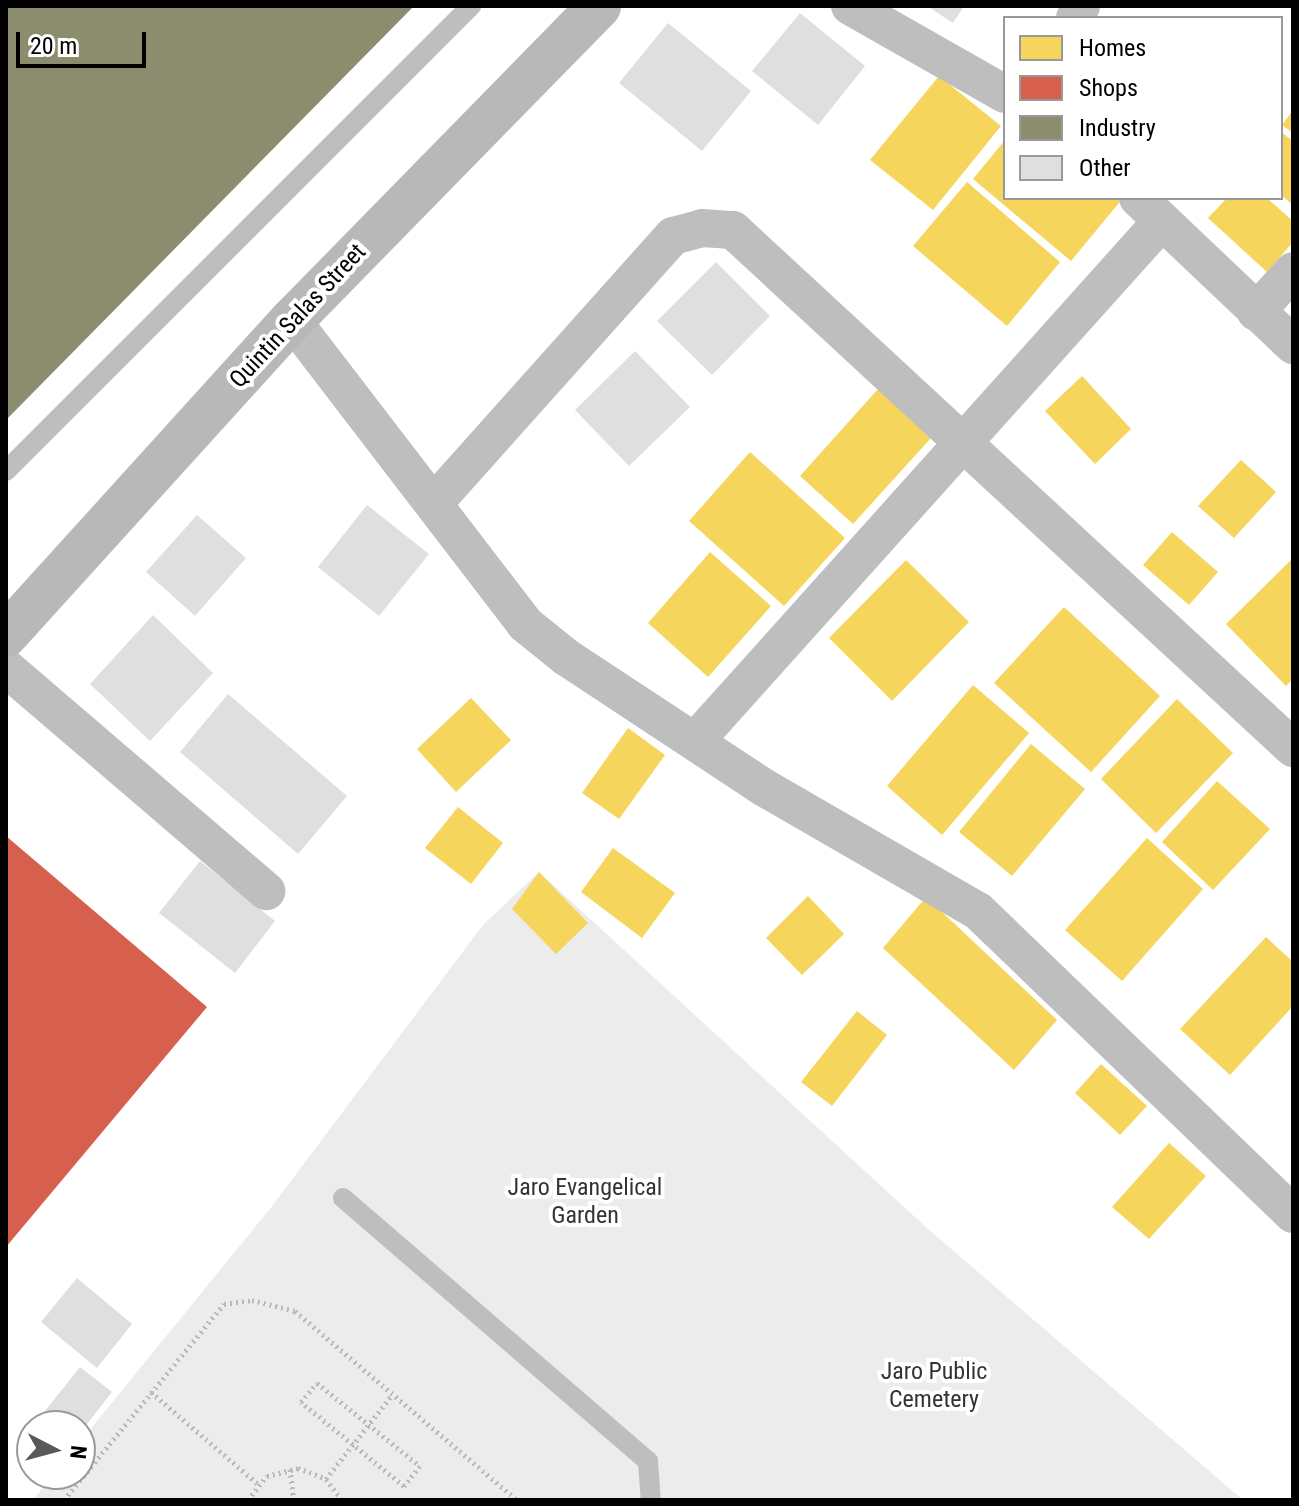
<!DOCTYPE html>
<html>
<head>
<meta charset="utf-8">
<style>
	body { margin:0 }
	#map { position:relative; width:1299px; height:1506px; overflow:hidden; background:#fff; font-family:"Roboto Condensed",sans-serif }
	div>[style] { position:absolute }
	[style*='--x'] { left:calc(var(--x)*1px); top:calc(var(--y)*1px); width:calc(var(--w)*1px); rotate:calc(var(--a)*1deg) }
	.green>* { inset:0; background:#ececec }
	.homes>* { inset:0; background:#f6d55c }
	.shops>* { inset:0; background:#d6604d }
	.industry>* { inset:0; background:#8c8c6e }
	.building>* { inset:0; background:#dfdfdf }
	.path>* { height:5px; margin-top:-2.5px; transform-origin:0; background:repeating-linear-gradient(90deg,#b9b9b9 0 2px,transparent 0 6px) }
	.lane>* { height:20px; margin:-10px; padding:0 10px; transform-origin:10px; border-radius:10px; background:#bebebe }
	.street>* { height:38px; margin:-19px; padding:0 19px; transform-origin:19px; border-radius:19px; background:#bebebe }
	.secondary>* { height:44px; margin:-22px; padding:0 22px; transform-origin:22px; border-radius:22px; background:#b8b8b8 }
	span { translate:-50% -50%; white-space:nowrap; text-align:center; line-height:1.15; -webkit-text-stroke:8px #fff; paint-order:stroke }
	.street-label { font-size:24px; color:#000 }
	.park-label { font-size:24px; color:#333 }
	.frame { position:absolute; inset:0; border:8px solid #000; pointer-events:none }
	.legend { position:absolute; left:1003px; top:16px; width:280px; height:184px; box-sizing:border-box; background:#fff; border:2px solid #999; margin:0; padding:10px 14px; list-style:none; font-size:24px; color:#000 }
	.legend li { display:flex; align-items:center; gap:16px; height:40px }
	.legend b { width:40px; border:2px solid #999 }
	.north { position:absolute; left:16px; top:1410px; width:80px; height:80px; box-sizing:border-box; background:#fff; border:2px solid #999; border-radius:50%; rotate:96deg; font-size:22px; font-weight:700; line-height:32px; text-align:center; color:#000 }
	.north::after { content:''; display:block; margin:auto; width:28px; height:36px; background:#595959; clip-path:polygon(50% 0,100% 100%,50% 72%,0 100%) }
	.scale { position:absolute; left:16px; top:32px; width:130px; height:36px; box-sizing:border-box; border:4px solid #000; border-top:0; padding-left:10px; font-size:24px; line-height:28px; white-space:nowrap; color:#000; -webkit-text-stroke:6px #fff; paint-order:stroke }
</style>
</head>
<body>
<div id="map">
	<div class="green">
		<div style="clip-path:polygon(539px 872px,928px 1229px,1243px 1500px,33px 1500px,54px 1474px,80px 1474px,80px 1442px,273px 1205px,483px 925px)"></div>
	</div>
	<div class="homes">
		<div style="clip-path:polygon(939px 76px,1001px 126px,933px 210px,870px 160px)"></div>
		<div style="clip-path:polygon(1293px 110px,1293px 133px,1282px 125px)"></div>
		<div style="clip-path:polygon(1281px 132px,1293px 141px,1293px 205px,1281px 195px)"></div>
		<div style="clip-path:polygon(1005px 140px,1005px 198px,1123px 198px,1071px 261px,973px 179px)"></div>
		<div style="clip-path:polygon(967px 182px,1060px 262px,1007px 326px,913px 246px)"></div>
		<div style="clip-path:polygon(1227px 198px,1267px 198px,1293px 221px,1293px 242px,1267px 272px,1208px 218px)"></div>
		<div style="clip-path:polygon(1082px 376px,1131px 429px,1095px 464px,1045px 411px)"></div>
		<div style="clip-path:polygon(878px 389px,931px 438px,853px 524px,800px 476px)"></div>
		<div style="clip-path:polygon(750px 452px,845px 538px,784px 606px,689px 521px)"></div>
		<div style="clip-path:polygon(1241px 460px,1276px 492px,1234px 538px,1198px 506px)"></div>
		<div style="clip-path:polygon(1172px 532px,1218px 572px,1189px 605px,1143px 565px)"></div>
		<div style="clip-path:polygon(710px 552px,771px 606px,708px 677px,648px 623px)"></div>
		<div style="clip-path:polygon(1293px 558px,1293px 679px,1286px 686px,1226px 624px)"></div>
		<div style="clip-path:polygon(906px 560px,969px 622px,892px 701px,829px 638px)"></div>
		<div style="clip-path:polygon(1064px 607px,1160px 696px,1091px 772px,994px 683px)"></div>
		<div style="clip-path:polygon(973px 685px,1029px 733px,942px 835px,887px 786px)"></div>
		<div style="clip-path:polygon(471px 698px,511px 740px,456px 792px,417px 749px)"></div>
		<div style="clip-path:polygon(1177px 699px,1233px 753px,1156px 833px,1101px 779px)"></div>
		<div style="clip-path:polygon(628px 728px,665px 755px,619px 819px,582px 793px)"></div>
		<div style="clip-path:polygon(1031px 744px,1085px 789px,1012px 876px,959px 832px)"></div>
		<div style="clip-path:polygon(1217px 781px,1270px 829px,1213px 890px,1162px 842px)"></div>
		<div style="clip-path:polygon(458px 807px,503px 843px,471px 884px,425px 848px)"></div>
		<div style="clip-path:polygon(1147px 838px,1203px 889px,1122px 981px,1065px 930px)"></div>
		<div style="clip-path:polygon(613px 848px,675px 893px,642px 938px,581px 892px)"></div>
		<div style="clip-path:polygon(539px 872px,588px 923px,556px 954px,512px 909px)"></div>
		<div style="clip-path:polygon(808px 896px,844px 934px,802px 975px,766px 938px)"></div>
		<div style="clip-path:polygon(926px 897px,1057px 1020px,1014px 1070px,883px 948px)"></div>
		<div style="clip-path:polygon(1266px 937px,1293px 962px,1293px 1006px,1230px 1075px,1180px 1029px)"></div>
		<div style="clip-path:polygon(857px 1011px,887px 1035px,832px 1106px,801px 1082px)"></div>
		<div style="clip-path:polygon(1101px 1064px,1147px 1106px,1120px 1135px,1075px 1093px)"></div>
		<div style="clip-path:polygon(1169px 1143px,1206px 1176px,1149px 1239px,1112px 1207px)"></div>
	</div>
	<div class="shops">
		<div style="clip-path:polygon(6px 836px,207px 1007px,6px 1247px)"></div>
	</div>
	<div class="industry">
		<div style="clip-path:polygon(6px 6px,414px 6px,6px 420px)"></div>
	</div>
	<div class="building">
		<div style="clip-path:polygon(927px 6px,964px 6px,953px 23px)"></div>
		<div style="clip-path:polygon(800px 13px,865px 66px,818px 125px,752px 71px)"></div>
		<div style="clip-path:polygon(668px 23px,751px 91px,702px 151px,619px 83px)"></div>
		<div style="clip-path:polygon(716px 262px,770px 316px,712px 375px,657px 321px)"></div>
		<div style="clip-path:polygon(635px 351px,690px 407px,629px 466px,575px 410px)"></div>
		<div style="clip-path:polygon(367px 505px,429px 554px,379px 616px,318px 567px)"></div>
		<div style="clip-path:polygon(197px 515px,246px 558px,195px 616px,146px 572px)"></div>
		<div style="clip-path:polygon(153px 615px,213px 673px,150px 741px,90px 684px)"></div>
		<div style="clip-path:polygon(228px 694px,347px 796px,298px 854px,180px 752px)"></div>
		<div style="clip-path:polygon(200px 861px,275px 921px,235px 973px,159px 913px)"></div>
		<div style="clip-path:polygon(77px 1278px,132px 1324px,97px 1368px,41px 1322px)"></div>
		<div style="clip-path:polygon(80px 1367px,112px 1392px,80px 1433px,80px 1426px,33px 1426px)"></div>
	</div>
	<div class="path">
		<div style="--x:317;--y:1383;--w:132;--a:38.9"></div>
		<div style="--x:420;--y:1466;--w:26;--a:129"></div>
		<div style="--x:404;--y:1486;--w:133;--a:-140.8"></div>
		<div style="--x:301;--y:1402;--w:25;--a:-50"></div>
		<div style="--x:151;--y:1392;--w:141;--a:40.7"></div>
		<div style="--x:290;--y:1469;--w:31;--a:83"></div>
		<div style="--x:326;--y:1479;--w:107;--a:-51.8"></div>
		<div style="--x:64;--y:1500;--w:253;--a:-50.8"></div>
		<div style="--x:224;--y:1304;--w:28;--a:-8"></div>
		<div style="--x:252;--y:1300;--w:44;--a:14.3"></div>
		<div style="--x:295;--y:1311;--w:292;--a:40.4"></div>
		<div style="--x:248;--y:1500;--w:31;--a:-52"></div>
		<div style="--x:267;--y:1476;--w:32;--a:-14"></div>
		<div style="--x:298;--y:1468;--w:30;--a:21"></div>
		<div style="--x:326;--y:1479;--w:26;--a:53"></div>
	</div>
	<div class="lane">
		<div style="--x:6;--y:471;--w:658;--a:-45"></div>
		<div style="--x:343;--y:1198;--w:403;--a:40.8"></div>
		<div style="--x:648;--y:1461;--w:39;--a:86"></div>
	</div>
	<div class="street">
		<div style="--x:850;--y:6;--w:178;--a:29.6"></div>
		<div style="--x:1075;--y:18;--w:13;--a:-63"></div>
		<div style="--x:1138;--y:198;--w:214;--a:43.5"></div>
		<div style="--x:1256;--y:312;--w:55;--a:-47.9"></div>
		<div style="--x:292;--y:320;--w:383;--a:52.5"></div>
		<div style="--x:525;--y:624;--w:53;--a:38.8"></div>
		<div style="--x:566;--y:657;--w:236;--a:33.4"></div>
		<div style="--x:763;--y:787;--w:248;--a:30"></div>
		<div style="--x:978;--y:911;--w:437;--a:43.9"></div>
		<div style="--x:435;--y:502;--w:357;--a:-48.2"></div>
		<div style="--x:673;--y:236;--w:30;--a:-15"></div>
		<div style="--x:702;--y:228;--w:31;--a:4"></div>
		<div style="--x:733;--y:230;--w:763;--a:42.77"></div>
		<div style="--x:6;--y:668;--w:343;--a:40.6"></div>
		<div style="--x:697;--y:739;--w:696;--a:-48.09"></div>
	</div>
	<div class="secondary">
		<div style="--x:6;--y:635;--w:425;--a:-47.8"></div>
		<div style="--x:292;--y:320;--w:439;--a:-45.6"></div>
	</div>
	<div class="street-label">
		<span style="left:298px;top:316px;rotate:-47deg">Quintin Salas Street</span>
	</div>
	<div class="park-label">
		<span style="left:585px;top:1202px">Jaro Evangelical<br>Garden</span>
		<span style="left:934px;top:1386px">Jaro Public<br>Cemetery</span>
	</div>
	<div class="frame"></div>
	<ul class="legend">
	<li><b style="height:22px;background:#f6d55c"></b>Homes</li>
	<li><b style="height:22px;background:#d6604d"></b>Shops</li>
	<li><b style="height:22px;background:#8c8c6e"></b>Industry</li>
	<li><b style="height:22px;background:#dfdfdf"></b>Other</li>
	</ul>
	<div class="north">N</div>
	<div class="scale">20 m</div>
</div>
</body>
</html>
